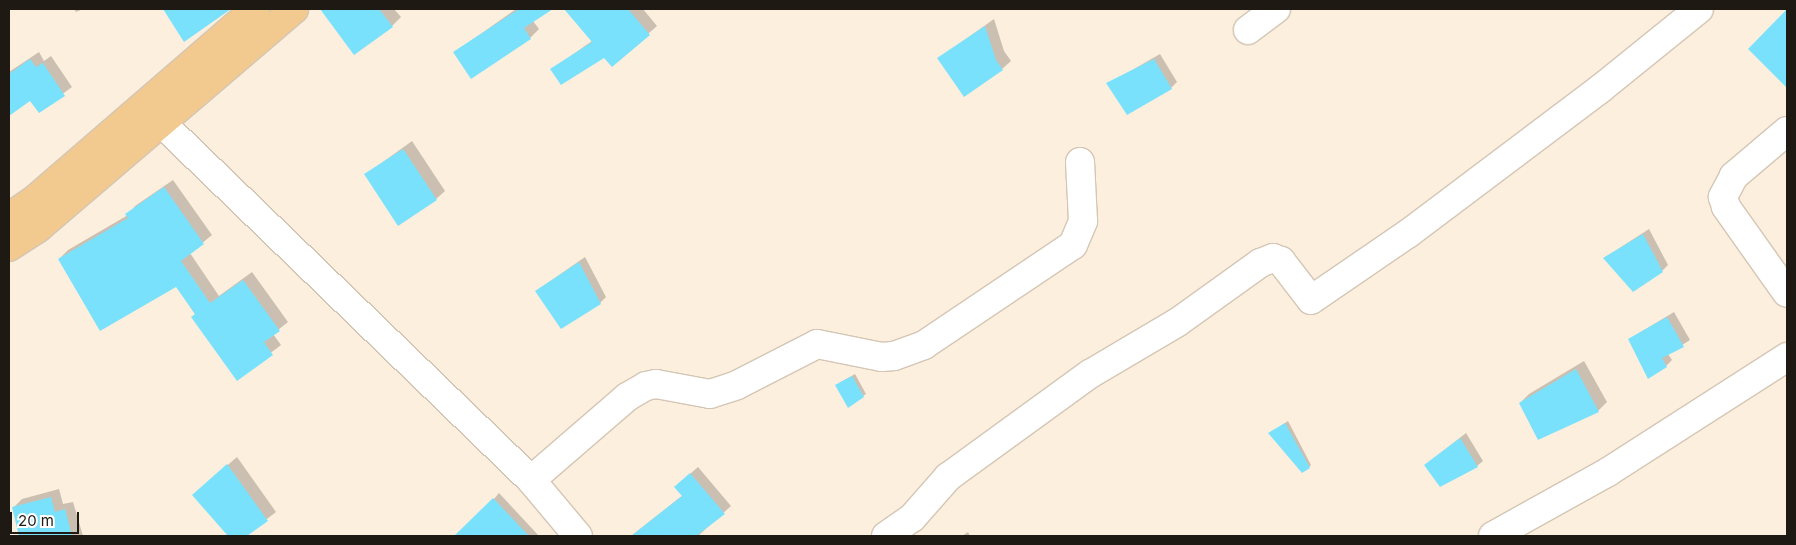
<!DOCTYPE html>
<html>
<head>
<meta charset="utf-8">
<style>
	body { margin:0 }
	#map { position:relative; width:1796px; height:545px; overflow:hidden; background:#fdefdd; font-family:Inter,sans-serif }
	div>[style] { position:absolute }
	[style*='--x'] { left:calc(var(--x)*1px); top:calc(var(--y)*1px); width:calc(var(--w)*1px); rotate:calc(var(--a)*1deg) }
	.shadow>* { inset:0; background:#0003 }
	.building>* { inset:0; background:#7ae1fd }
	.roads { filter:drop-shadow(1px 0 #d4c6b5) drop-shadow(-1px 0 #d4c6b5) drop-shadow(0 1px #d4c6b5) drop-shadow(0 -1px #d4c6b5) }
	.minor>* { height:28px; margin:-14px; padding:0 14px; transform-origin:14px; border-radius:14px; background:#fff }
	.major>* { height:28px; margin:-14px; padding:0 14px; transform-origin:14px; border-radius:14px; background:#f2ca8f }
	span { translate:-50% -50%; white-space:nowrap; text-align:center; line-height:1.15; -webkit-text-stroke:4px #fff; paint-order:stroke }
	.frame { position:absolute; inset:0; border:10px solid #1e1913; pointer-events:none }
	.scale { position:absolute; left:10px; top:512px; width:69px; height:22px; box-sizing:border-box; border:2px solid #1e1913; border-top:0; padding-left:6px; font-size:15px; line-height:18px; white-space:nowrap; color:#1e1913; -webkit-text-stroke:4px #fff; paint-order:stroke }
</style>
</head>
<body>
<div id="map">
	<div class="shadow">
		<div style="clip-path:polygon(74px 9px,83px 9px,76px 12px)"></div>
		<div style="clip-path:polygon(165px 9px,229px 9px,184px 40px)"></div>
		<div style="clip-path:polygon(326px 9px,394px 9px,401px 17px,392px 26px,324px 11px)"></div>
		<div style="clip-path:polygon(516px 9px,551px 9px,533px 21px,539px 29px,530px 38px,471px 77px,455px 52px)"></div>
		<div style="clip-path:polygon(573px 9px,643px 9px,657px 26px,612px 65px,604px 56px,552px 69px,592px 41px,569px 13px)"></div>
		<div style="clip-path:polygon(1787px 11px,1787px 86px,1749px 49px)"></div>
		<div style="clip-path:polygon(994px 19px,1004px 51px,1011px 61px,1002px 69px,939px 58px)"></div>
		<div style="clip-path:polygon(39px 52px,44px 61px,51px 56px,72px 87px,39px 111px,31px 99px,9px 114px,9px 72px)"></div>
		<div style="clip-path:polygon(1160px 54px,1177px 82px,1171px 88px,1108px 84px)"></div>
		<div style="clip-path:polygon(412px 141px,445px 191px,436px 199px,365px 175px)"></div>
		<div style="clip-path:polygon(173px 180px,212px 235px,190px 253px,219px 296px,252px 272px,288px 322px,273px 334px,281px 345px,237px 379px,176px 285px,59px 259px,68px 250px,128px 215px,135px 206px)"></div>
		<div style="clip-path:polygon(1649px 229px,1668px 265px,1662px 271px,1604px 258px)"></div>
		<div style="clip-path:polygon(585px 257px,606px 297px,600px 303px,536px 291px)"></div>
		<div style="clip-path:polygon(1674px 312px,1690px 340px,1668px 354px,1672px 360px,1666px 366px,1629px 339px)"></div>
		<div style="clip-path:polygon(1584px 361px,1607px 402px,1598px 411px,1539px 439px,1520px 403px,1529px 394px)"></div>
		<div style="clip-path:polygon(855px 374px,866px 394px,848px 406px,839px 383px)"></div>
		<div style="clip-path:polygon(1288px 421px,1311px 465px,1309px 467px,1270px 433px)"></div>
		<div style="clip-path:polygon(1466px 433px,1483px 461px,1477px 466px,1425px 465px)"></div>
		<div style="clip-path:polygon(237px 457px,276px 512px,245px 536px,229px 536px,193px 495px)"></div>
		<div style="clip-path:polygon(698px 467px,731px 506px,698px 536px,631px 536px,683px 495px,683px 480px)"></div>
		<div style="clip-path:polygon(59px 489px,63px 504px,73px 502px,83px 536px,21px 536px,13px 508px,22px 499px)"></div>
		<div style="clip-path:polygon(499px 493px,539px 536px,456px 536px,494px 499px)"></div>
		<div style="clip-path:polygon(968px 532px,970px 536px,962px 536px)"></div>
	</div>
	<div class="building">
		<div style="clip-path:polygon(163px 9px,231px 9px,184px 42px)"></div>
		<div style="clip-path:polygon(320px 9px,379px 9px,393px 27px,354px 55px)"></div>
		<div style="clip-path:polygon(519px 9px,553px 9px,524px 28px,531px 39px,471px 79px,453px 52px)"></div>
		<div style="clip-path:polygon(564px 9px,628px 9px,650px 35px,612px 67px,604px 58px,561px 85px,550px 69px,592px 42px)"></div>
		<div style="clip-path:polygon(1787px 9px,1787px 88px,1748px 49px)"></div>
		<div style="clip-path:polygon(985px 26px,996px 60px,1003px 70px,964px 97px,937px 58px)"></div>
		<div style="clip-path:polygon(30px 59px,36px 67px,43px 63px,65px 96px,39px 113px,30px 101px,9px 116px,9px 74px)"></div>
		<div style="clip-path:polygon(1154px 59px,1172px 89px,1127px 115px,1106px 83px)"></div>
		<div style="clip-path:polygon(403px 149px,437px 200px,398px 226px,364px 174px)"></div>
		<div style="clip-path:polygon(164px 187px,204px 244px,181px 261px,210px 303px,243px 280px,280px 331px,264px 342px,273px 355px,237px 381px,191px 317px,195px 314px,176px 287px,100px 331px,58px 259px,128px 218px,125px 214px)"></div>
		<div style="clip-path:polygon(1643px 234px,1663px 272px,1633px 292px,1603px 258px)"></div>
		<div style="clip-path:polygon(579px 262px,601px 304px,561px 329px,535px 291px)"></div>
		<div style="clip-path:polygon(1667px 317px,1684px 347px,1662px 358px,1667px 367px,1648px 379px,1628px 339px)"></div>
		<div style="clip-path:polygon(1576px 369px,1599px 412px,1538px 440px,1519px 403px)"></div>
		<div style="clip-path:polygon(852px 376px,864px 397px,848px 408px,835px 385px)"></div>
		<div style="clip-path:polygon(1285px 423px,1310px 468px,1302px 473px,1268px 433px)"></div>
		<div style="clip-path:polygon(1460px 438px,1478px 467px,1440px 487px,1424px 465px)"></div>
		<div style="clip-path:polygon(227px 464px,268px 521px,247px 536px,228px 536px,192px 495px)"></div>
		<div style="clip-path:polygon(690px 473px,725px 514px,696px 536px,631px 536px,682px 496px,674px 487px)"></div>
		<div style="clip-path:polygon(51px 497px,55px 512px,65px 509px,72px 536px,19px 536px,12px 507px)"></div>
		<div style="clip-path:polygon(493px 498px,529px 536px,454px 536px)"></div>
	</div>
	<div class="roads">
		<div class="minor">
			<div style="--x:1248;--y:30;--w:35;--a:-37"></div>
			<div style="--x:144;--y:106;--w:538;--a:44.02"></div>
			<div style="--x:531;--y:480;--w:73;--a:50"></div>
			<div style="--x:1787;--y:131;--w:70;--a:139.7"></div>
			<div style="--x:1734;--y:176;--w:24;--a:118"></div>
			<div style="--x:1723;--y:197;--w:10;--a:73"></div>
			<div style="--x:1726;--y:207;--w:105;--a:54.7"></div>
			<div style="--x:531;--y:480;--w:127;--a:-40.8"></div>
			<div style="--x:627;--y:397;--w:22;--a:-30"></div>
			<div style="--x:646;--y:386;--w:10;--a:-11"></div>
			<div style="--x:656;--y:384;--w:55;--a:10.5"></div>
			<div style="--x:710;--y:394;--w:28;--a:-18"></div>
			<div style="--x:737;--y:385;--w:90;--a:-27.1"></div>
			<div style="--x:817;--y:344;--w:66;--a:11.3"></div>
			<div style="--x:882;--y:357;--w:12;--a:-5"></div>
			<div style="--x:894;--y:356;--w:32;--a:-20"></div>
			<div style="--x:924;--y:345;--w:179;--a:-33.9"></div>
			<div style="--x:1073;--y:245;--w:26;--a:-67"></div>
			<div style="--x:1083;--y:221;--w:59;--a:-92.9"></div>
			<div style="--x:886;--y:536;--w:32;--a:-35"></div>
			<div style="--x:912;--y:518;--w:55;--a:-48.7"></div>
			<div style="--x:948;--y:477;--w:175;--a:-36"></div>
			<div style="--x:1090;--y:374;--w:102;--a:-30.6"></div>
			<div style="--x:1178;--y:322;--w:101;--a:-35.7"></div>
			<div style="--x:1260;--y:263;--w:14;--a:-21"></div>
			<div style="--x:1273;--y:258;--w:9;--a:21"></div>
			<div style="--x:1281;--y:261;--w:49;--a:52.4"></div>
			<div style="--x:1311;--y:300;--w:119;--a:-34.4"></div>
			<div style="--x:1409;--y:233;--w:239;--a:-37"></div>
			<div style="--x:1600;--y:89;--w:127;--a:-38.9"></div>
			<div style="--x:1493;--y:536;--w:132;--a:-29.1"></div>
			<div style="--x:1608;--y:472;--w:213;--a:-32.7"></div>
		</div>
		<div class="major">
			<div style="--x:9;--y:217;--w:30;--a:-34"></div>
			<div style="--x:34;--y:200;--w:292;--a:-40.8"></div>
			<div style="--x:9;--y:247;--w:35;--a:-33"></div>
			<div style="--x:38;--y:228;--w:337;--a:-40.5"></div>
		</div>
	</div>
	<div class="frame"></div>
	<div class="scale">20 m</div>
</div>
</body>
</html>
